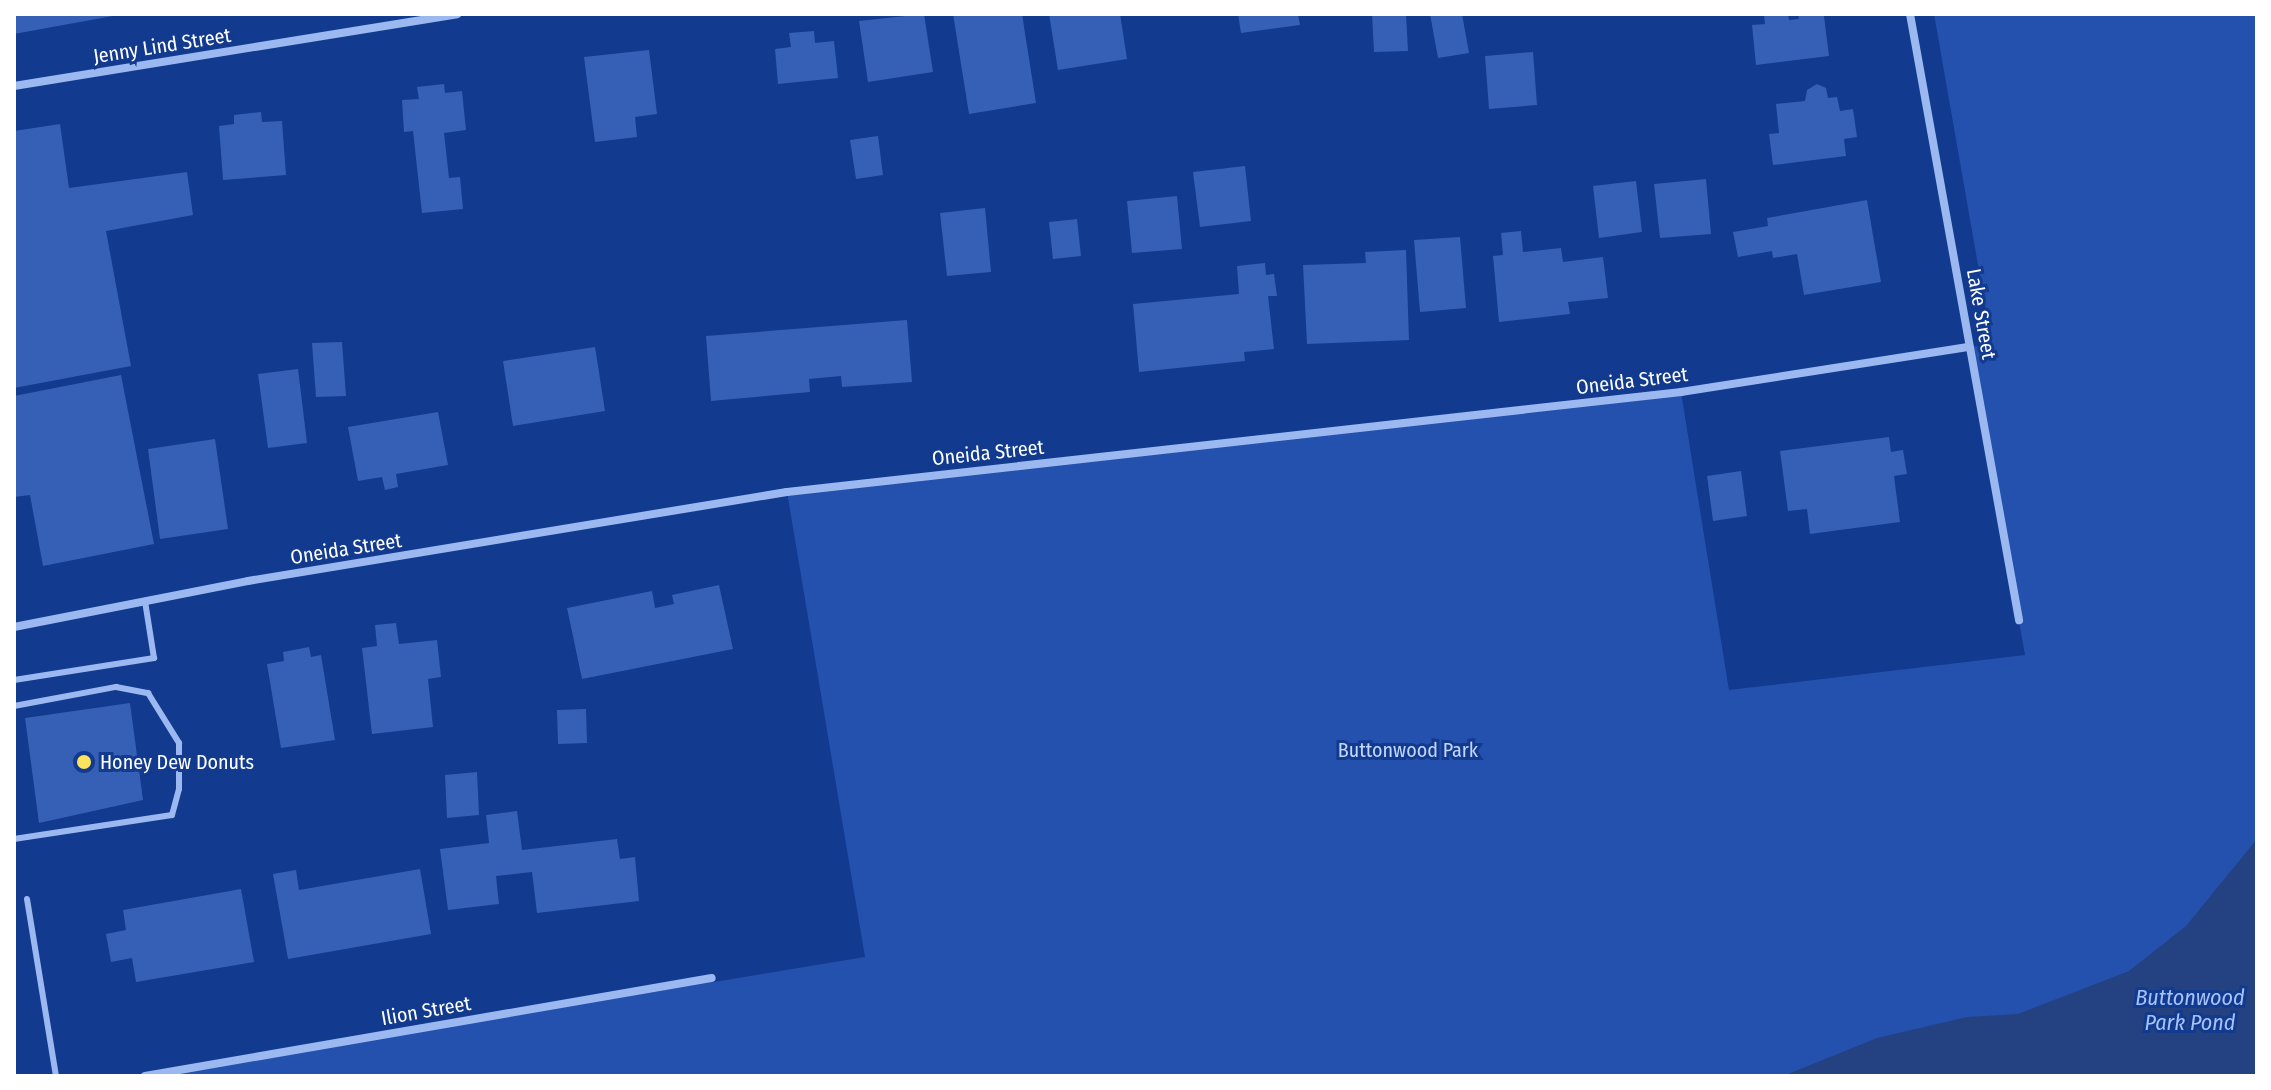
<!DOCTYPE html>
<html>
<head>
<meta charset="utf-8">
<style>
	body { margin:0 }
	#map { position:relative; width:2271px; height:1090px; overflow:hidden; background:#123a8e; font-family:"Fira Sans Condensed",sans-serif }
	div>[style] { position:absolute }
	[style*='--x'] { left:calc(var(--x)*1px); top:calc(var(--y)*1px); width:calc(var(--w)*1px); rotate:calc(var(--a)*1deg) }
	.green>* { inset:0; background:#2451ad }
	.water>* { inset:0; background:#244281 }
	.building>* { inset:0; background:#3660b5 }
	.service>* { height:6px; margin:-3px; padding:0 3px; transform-origin:3px; border-radius:3px; background:#9cb8f1 }
	.minor>* { height:8px; margin:-4px; padding:0 4px; transform-origin:4px; border-radius:4px; background:#9cb8f1 }
	.dots>* { width:22px; height:22px; translate:-50% -50%; box-sizing:border-box; border:4px solid #123a8e; border-radius:50% }
	span { translate:-50% -50%; white-space:nowrap; text-align:center; line-height:1.15; -webkit-text-stroke:6px #123a8e; paint-order:stroke }
	.street-label { font-size:20px; color:#fff }
	.park-label { font-size:20px; color:#c3d6fc }
	.poi-label { font-size:20px; color:#fff }
	.left { translate:0 -50%; text-align:left }
	.water-label { font-size:22px; color:#a8c3f9; font-style:italic }
	.frame { position:absolute; inset:0; border:16px solid #fff; pointer-events:none }
</style>
</head>
<body>
<div id="map">
	<div class="green">
		<div style="clip-path:polygon(1934px 14px,2257px 14px,2257px 1076px,145px 1076px,865px 957px,787px 492px,1681px 392px,1729px 690px,2025px 655px,1970px 347px,1992px 345px)"></div>
	</div>
	<div class="water">
		<div style="clip-path:polygon(2257px 839px,2257px 1076px,1783px 1076px,1877px 1038px,1967px 1017px,2018px 1014px,2129px 971px,2186px 926px)"></div>
	</div>
	<div class="building">
		<div style="clip-path:polygon(14px 14px,113px 14px,113px 16px,14px 34px)"></div>
		<div style="clip-path:polygon(924px 14px,933px 72px,868px 82px,859px 21px)"></div>
		<div style="clip-path:polygon(953px 14px,1022px 14px,1036px 103px,969px 114px)"></div>
		<div style="clip-path:polygon(1049px 14px,1120px 14px,1127px 59px,1058px 70px)"></div>
		<div style="clip-path:polygon(1238px 14px,1298px 14px,1300px 25px,1241px 33px)"></div>
		<div style="clip-path:polygon(1372px 14px,1406px 14px,1408px 51px,1374px 52px)"></div>
		<div style="clip-path:polygon(1430px 14px,1462px 14px,1469px 53px,1438px 58px)"></div>
		<div style="clip-path:polygon(1764px 14px,1788px 14px,1789px 20px,1799px 19px,1798px 14px,1824px 16px,1829px 56px,1756px 65px,1752px 25px,1765px 24px)"></div>
		<div style="clip-path:polygon(814px 31px,815px 43px,834px 41px,838px 78px,778px 84px,775px 49px,791px 47px,789px 33px)"></div>
		<div style="clip-path:polygon(649px 50px,657px 114px,635px 117px,637px 137px,595px 142px,584px 57px)"></div>
		<div style="clip-path:polygon(1533px 52px,1537px 105px,1489px 109px,1485px 56px)"></div>
		<div style="clip-path:polygon(444px 84px,445px 93px,462px 91px,466px 130px,444px 133px,449px 178px,460px 177px,463px 209px,422px 213px,413px 131px,404px 132px,402px 100px,419px 99px,417px 87px)"></div>
		<div style="clip-path:polygon(1817px 84px,1826px 88px,1828px 98px,1837px 97px,1840px 111px,1853px 109px,1857px 137px,1844px 139px,1846px 156px,1773px 165px,1769px 134px,1779px 133px,1776px 104px,1805px 101px,1807px 90px)"></div>
		<div style="clip-path:polygon(261px 112px,262px 122px,282px 121px,286px 175px,223px 180px,219px 126px,234px 124px,234px 115px)"></div>
		<div style="clip-path:polygon(60px 124px,69px 188px,187px 172px,193px 215px,106px 231px,131px 366px,14px 388px,14px 131px)"></div>
		<div style="clip-path:polygon(878px 136px,883px 175px,856px 179px,850px 140px)"></div>
		<div style="clip-path:polygon(1245px 166px,1251px 221px,1200px 227px,1193px 172px)"></div>
		<div style="clip-path:polygon(1706px 179px,1711px 234px,1660px 238px,1654px 184px)"></div>
		<div style="clip-path:polygon(1636px 181px,1642px 232px,1599px 238px,1593px 186px)"></div>
		<div style="clip-path:polygon(1177px 196px,1182px 249px,1132px 253px,1127px 201px)"></div>
		<div style="clip-path:polygon(1867px 200px,1881px 282px,1804px 295px,1797px 254px,1773px 258px,1772px 251px,1738px 257px,1733px 232px,1768px 226px,1767px 218px)"></div>
		<div style="clip-path:polygon(985px 208px,991px 272px,947px 276px,940px 213px)"></div>
		<div style="clip-path:polygon(1077px 219px,1081px 256px,1053px 259px,1049px 222px)"></div>
		<div style="clip-path:polygon(1521px 231px,1523px 252px,1561px 248px,1563px 262px,1603px 257px,1608px 298px,1568px 302px,1570px 314px,1499px 322px,1493px 256px,1503px 255px,1501px 233px)"></div>
		<div style="clip-path:polygon(1460px 237px,1466px 308px,1420px 312px,1414px 240px)"></div>
		<div style="clip-path:polygon(1406px 250px,1409px 340px,1307px 344px,1303px 265px,1366px 263px,1365px 252px)"></div>
		<div style="clip-path:polygon(1265px 263px,1266px 275px,1274px 274px,1277px 296px,1268px 296px,1274px 349px,1244px 352px,1245px 361px,1139px 372px,1133px 304px,1239px 294px,1237px 266px)"></div>
		<div style="clip-path:polygon(907px 320px,912px 382px,842px 387px,841px 376px,809px 379px,810px 392px,711px 401px,706px 336px)"></div>
		<div style="clip-path:polygon(342px 342px,346px 396px,316px 397px,312px 343px)"></div>
		<div style="clip-path:polygon(595px 347px,605px 411px,513px 426px,503px 361px)"></div>
		<div style="clip-path:polygon(298px 369px,307px 443px,268px 448px,258px 374px)"></div>
		<div style="clip-path:polygon(121px 375px,154px 544px,43px 566px,30px 495px,14px 497px,14px 396px)"></div>
		<div style="clip-path:polygon(438px 412px,448px 465px,396px 474px,398px 487px,385px 490px,382px 477px,358px 481px,348px 427px)"></div>
		<div style="clip-path:polygon(1889px 437px,1891px 452px,1903px 450px,1907px 474px,1894px 476px,1900px 522px,1810px 534px,1807px 509px,1788px 511px,1780px 451px)"></div>
		<div style="clip-path:polygon(215px 439px,228px 529px,160px 539px,148px 449px)"></div>
		<div style="clip-path:polygon(1741px 471px,1747px 516px,1713px 521px,1707px 476px)"></div>
		<div style="clip-path:polygon(719px 585px,733px 649px,582px 679px,567px 608px,652px 591px,655px 608px,674px 604px,672px 595px)"></div>
		<div style="clip-path:polygon(396px 623px,399px 644px,437px 640px,441px 677px,428px 679px,433px 727px,372px 734px,362px 648px,377px 646px,375px 625px)"></div>
		<div style="clip-path:polygon(309px 647px,311px 657px,321px 655px,335px 740px,281px 748px,267px 664px,284px 661px,283px 652px)"></div>
		<div style="clip-path:polygon(130px 703px,143px 800px,39px 823px,25px 718px)"></div>
		<div style="clip-path:polygon(586px 709px,587px 743px,558px 744px,557px 710px)"></div>
		<div style="clip-path:polygon(477px 772px,479px 815px,447px 818px,445px 775px)"></div>
		<div style="clip-path:polygon(517px 811px,522px 850px,617px 839px,620px 859px,635px 857px,639px 901px,537px 913px,532px 872px,496px 876px,499px 904px,448px 910px,440px 849px,489px 843px,486px 815px)"></div>
		<div style="clip-path:polygon(420px 869px,431px 934px,288px 959px,273px 874px,296px 870px,299px 890px)"></div>
		<div style="clip-path:polygon(241px 889px,254px 962px,136px 982px,132px 958px,111px 962px,106px 934px,126px 930px,123px 910px)"></div>
	</div>
	<div class="service">
		<div style="--x:14;--y:680;--w:142;--a:-8.9"></div>
		<div style="--x:154;--y:658;--w:58;--a:-99"></div>
		<div style="--x:14;--y:706;--w:104;--a:-10.6"></div>
		<div style="--x:116;--y:687;--w:33;--a:11"></div>
		<div style="--x:148;--y:693;--w:59;--a:58.2"></div>
		<div style="--x:179;--y:743;--w:46;--a:90"></div>
		<div style="--x:179;--y:789;--w:27;--a:105"></div>
		<div style="--x:172;--y:815;--w:160;--a:171.4"></div>
		<div style="--x:27;--y:899;--w:179;--a:80.7"></div>
	</div>
	<div class="minor">
		<div style="--x:1910;--y:14;--w:616;--a:79.8"></div>
		<div style="--x:14;--y:86;--w:449;--a:-9.2"></div>
		<div style="--x:14;--y:627;--w:238;--a:-11.1"></div>
		<div style="--x:248;--y:581;--w:546;--a:-9.38"></div>
		<div style="--x:787;--y:492;--w:900;--a:-6.38"></div>
		<div style="--x:1681;--y:392;--w:292;--a:-8.9"></div>
		<div style="--x:145;--y:1076;--w:575;--a:-9.81"></div>
	</div>
	<div class="dots">
		<div style="left:84px;top:762px;background:#ffe35c"></div>
	</div>
	<div class="street-label">
		<span style="left:162px;top:46px;rotate:-9deg">Jenny Lind Street</span>
		<span style="left:1981px;top:314px;rotate:80deg">Lake Street</span>
		<span style="left:1632px;top:381px;rotate:-7deg">Oneida Street</span>
		<span style="left:988px;top:453px;rotate:-6deg">Oneida Street</span>
		<span style="left:346px;top:549px;rotate:-9deg">Oneida Street</span>
		<span style="left:426px;top:1011px;rotate:-10deg">Ilion Street</span>
	</div>
	<div class="park-label">
		<span style="left:1408px;top:750px">Buttonwood Park</span>
	</div>
	<div class="poi-label">
		<span class="left" style="left:100px;top:762px">Honey Dew Donuts</span>
	</div>
	<div class="water-label">
		<span style="left:2190px;top:1010px">Buttonwood<br>Park Pond</span>
	</div>
	<div class="frame"></div>
</div>
</body>
</html>
